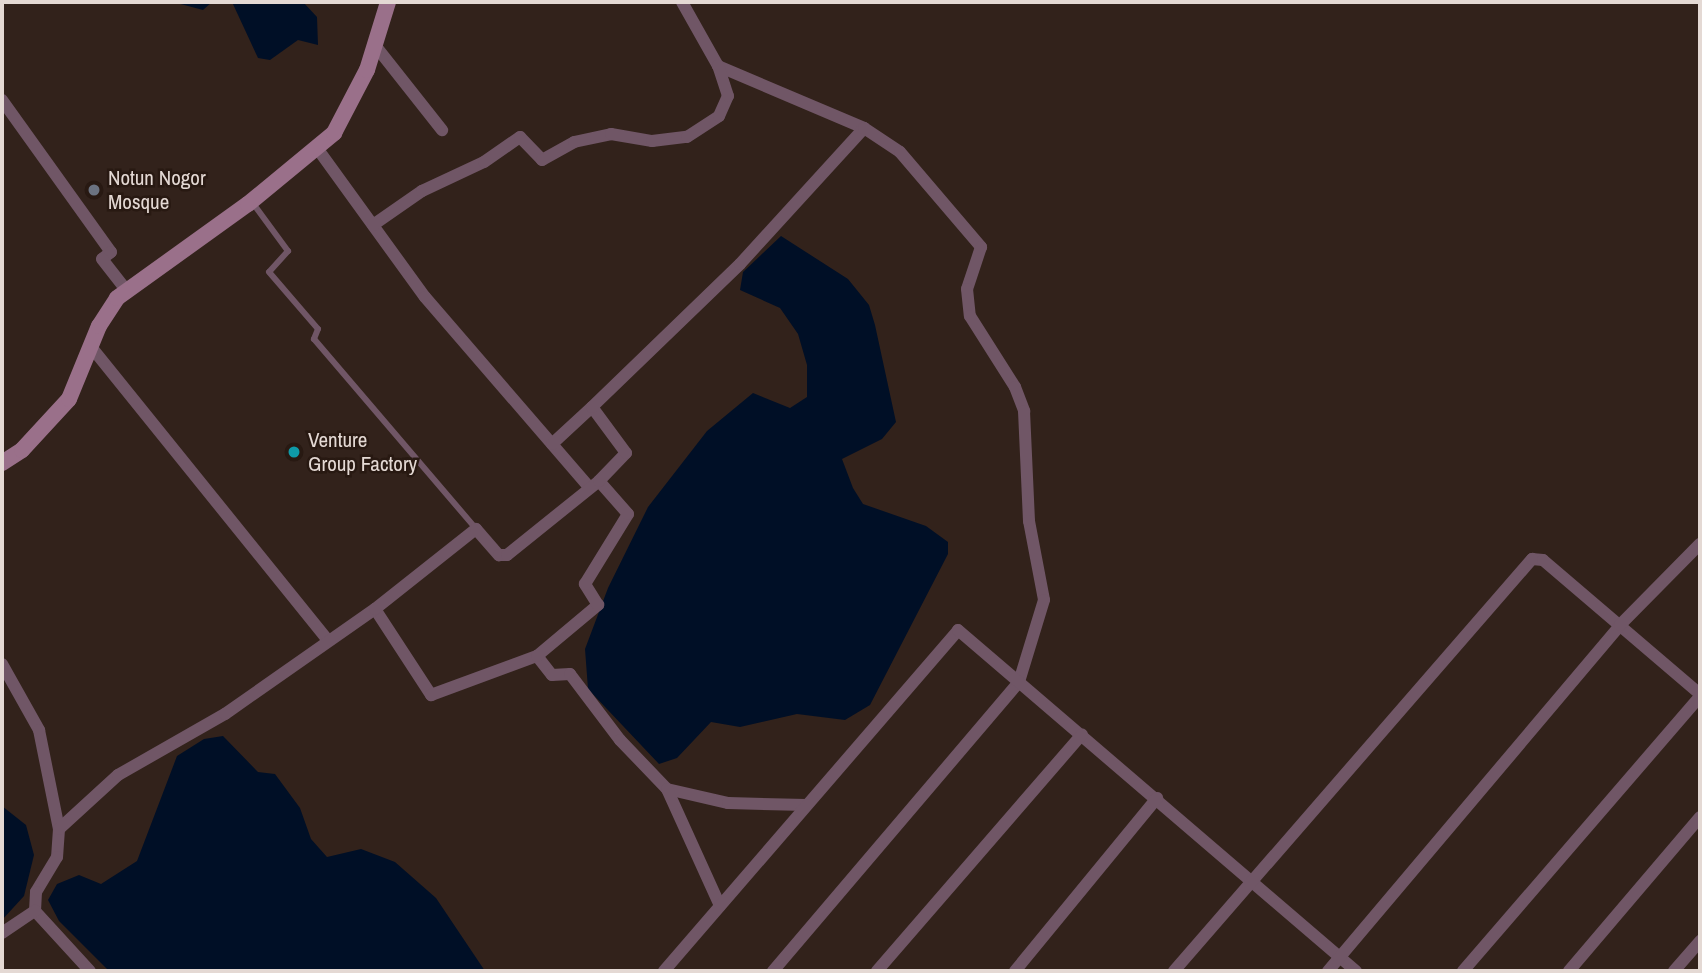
<!DOCTYPE html>
<html>
<head>
<meta charset="utf-8">
<style>
	body { margin:0 }
	#map { position:relative; width:1702px; height:973px; overflow:hidden; background:#32221b; font-family:"Archivo Narrow",sans-serif }
	div>[style] { position:absolute }
	[style*='--x'] { left:calc(var(--x)*1px); top:calc(var(--y)*1px); width:calc(var(--w)*1px); rotate:calc(var(--a)*1deg) }
	.water>* { inset:0; background:#000f26 }
	.lane>* { height:6px; margin:-3px; padding:0 3px; transform-origin:3px; border-radius:3px; background:#705666 }
	.street>* { height:12px; margin:-6px; padding:0 6px; transform-origin:6px; border-radius:6px; background:#705666 }
	.secondary>* { height:16px; margin:-8px; padding:0 8px; transform-origin:8px; border-radius:8px; background:#9a708a }
	.dots>* { width:19px; height:19px; translate:-50% -50%; box-sizing:border-box; border:4px solid #281912; border-radius:50% }
	span { translate:-50% -50%; white-space:nowrap; text-align:center; line-height:1.15; -webkit-text-stroke:5px #281912; paint-order:stroke }
	.poi-label { font-size:21px; color:#e4d9d4 }
	.left { translate:0 -50%; text-align:left }
	.frame { position:absolute; inset:0; border:4px solid #e4d9d4; pointer-events:none }
</style>
</head>
<body>
<div id="map">
	<div class="water">
		<div style="clip-path:polygon(173px 2px,212px 2px,203px 10px)"></div>
		<div style="clip-path:polygon(232px 2px,303px 2px,317px 17px,318px 45px,298px 40px,270px 60px,258px 58px)"></div>
		<div style="clip-path:polygon(781px 236px,848px 279px,869px 305px,875px 325px,896px 422px,882px 439px,842px 459px,853px 488px,863px 504px,926px 526px,948px 542px,948px 554px,870px 705px,845px 720px,797px 714px,740px 727px,711px 722px,677px 758px,659px 764px,588px 689px,585px 649px,608px 588px,648px 507px,707px 431px,753px 393px,790px 408px,807px 397px,807px 365px,798px 334px,780px 308px,740px 290px,743px 272px)"></div>
		<div style="clip-path:polygon(223px 736px,258px 772px,275px 774px,300px 808px,311px 839px,327px 857px,361px 849px,395px 862px,436px 898px,485px 971px,109px 971px,59px 921px,48px 900px,57px 884px,79px 875px,101px 884px,137px 861px,177px 756px,204px 739px)"></div>
		<div style="clip-path:polygon(2px 806px,26px 825px,34px 855px,24px 896px,2px 920px)"></div>
	</div>
	<div class="lane">
		<div style="--x:252;--y:202;--w:61;--a:53.7"></div>
		<div style="--x:288;--y:251;--w:28;--a:132"></div>
		<div style="--x:269;--y:272;--w:75;--a:49.3"></div>
		<div style="--x:318;--y:329;--w:11;--a:112"></div>
		<div style="--x:314;--y:339;--w:250;--a:49.5"></div>
	</div>
	<div class="street">
		<div style="--x:682;--y:2;--w:73;--a:60.6"></div>
		<div style="--x:718;--y:66;--w:159;--a:23"></div>
		<div style="--x:374;--y:44;--w:110;--a:51.7"></div>
		<div style="--x:2;--y:100;--w:187;--a:54.4"></div>
		<div style="--x:111;--y:252;--w:11;--a:142"></div>
		<div style="--x:102;--y:259;--w:39;--a:52"></div>
		<div style="--x:317;--y:148;--w:184;--a:54.1"></div>
		<div style="--x:425;--y:297;--w:252;--a:49.2"></div>
		<div style="--x:373;--y:225;--w:60;--a:-34.8"></div>
		<div style="--x:422;--y:191;--w:68;--a:-25.1"></div>
		<div style="--x:484;--y:162;--w:44;--a:-34.8"></div>
		<div style="--x:520;--y:137;--w:32;--a:46"></div>
		<div style="--x:542;--y:160;--w:37;--a:-29"></div>
		<div style="--x:574;--y:142;--w:38;--a:-12"></div>
		<div style="--x:611;--y:134;--w:42;--a:9.7"></div>
		<div style="--x:652;--y:141;--w:35;--a:-7"></div>
		<div style="--x:687;--y:137;--w:38;--a:-33"></div>
		<div style="--x:719;--y:116;--w:22;--a:-66"></div>
		<div style="--x:728;--y:96;--w:32;--a:-108"></div>
		<div style="--x:92;--y:348;--w:375;--a:51.1"></div>
		<div style="--x:552;--y:444;--w:54;--a:-42.8"></div>
		<div style="--x:375;--y:609;--w:103;--a:56.9"></div>
		<div style="--x:431;--y:695;--w:113;--a:-20.2"></div>
		<div style="--x:537;--y:656;--w:24;--a:52"></div>
		<div style="--x:552;--y:675;--w:18;--a:-3"></div>
		<div style="--x:570;--y:674;--w:83;--a:52.9"></div>
		<div style="--x:620;--y:740;--w:68;--a:46.2"></div>
		<div style="--x:667;--y:789;--w:63;--a:12.9"></div>
		<div style="--x:728;--y:803;--w:78;--a:1.5"></div>
		<div style="--x:537;--y:656;--w:80;--a:-39.9"></div>
		<div style="--x:598;--y:605;--w:25;--a:-122"></div>
		<div style="--x:585;--y:584;--w:82;--a:-58.4"></div>
		<div style="--x:628;--y:514;--w:44;--a:-131.3"></div>
		<div style="--x:2;--y:664;--w:76;--a:60.7"></div>
		<div style="--x:39;--y:730;--w:101;--a:78.6"></div>
		<div style="--x:59;--y:829;--w:28;--a:94"></div>
		<div style="--x:57;--y:857;--w:41;--a:121"></div>
		<div style="--x:36;--y:892;--w:19;--a:93"></div>
		<div style="--x:35;--y:911;--w:81;--a:47.5"></div>
		<div style="--x:667;--y:789;--w:128;--a:65.6"></div>
		<div style="--x:59;--y:829;--w:80;--a:-42.5"></div>
		<div style="--x:118;--y:775;--w:123;--a:-29.7"></div>
		<div style="--x:225;--y:714;--w:183;--a:-35"></div>
		<div style="--x:375;--y:609;--w:129;--a:-38.4"></div>
		<div style="--x:476;--y:529;--w:35;--a:49"></div>
		<div style="--x:499;--y:555;--w:8;--a:0"></div>
		<div style="--x:507;--y:555;--w:118;--a:-38.8"></div>
		<div style="--x:599;--y:481;--w:39;--a:-46"></div>
		<div style="--x:626;--y:453;--w:57;--a:-126.5"></div>
		<div style="--x:592;--y:407;--w:206;--a:-44"></div>
		<div style="--x:740;--y:264;--w:184;--a:-47.6"></div>
		<div style="--x:864;--y:128;--w:43;--a:33.7"></div>
		<div style="--x:900;--y:152;--w:125;--a:49.5"></div>
		<div style="--x:981;--y:247;--w:44;--a:108.4"></div>
		<div style="--x:967;--y:289;--w:27;--a:84"></div>
		<div style="--x:970;--y:316;--w:84;--a:57.6"></div>
		<div style="--x:1015;--y:387;--w:26;--a:69"></div>
		<div style="--x:1024;--y:411;--w:110;--a:87.4"></div>
		<div style="--x:1029;--y:521;--w:80;--a:79.2"></div>
		<div style="--x:1044;--y:600;--w:86;--a:107"></div>
		<div style="--x:1019;--y:682;--w:380;--a:130.4"></div>
		<div style="--x:2;--y:933;--w:40;--a:-34"></div>
		<div style="--x:664;--y:971;--w:450;--a:-49.2"></div>
		<div style="--x:958;--y:630;--w:524;--a:40.59"></div>
		<div style="--x:877;--y:971;--w:313;--a:-49.1"></div>
		<div style="--x:1015;--y:971;--w:224;--a:-50.6"></div>
		<div style="--x:1174;--y:971;--w:546;--a:-49.01"></div>
		<div style="--x:1532;--y:559;--w:11;--a:5"></div>
		<div style="--x:1543;--y:560;--w:206;--a:40.5"></div>
		<div style="--x:1328;--y:971;--w:453;--a:-49.8"></div>
		<div style="--x:1620;--y:625;--w:114;--a:-45.4"></div>
		<div style="--x:1463;--y:971;--w:363;--a:-49.2"></div>
		<div style="--x:1569;--y:971;--w:202;--a:-49.6"></div>
		<div style="--x:1674;--y:971;--w:40;--a:-49"></div>
	</div>
	<div class="secondary">
		<div style="--x:2;--y:463;--w:24;--a:-33"></div>
		<div style="--x:22;--y:450;--w:69;--a:-47.3"></div>
		<div style="--x:69;--y:399;--w:79;--a:-67.7"></div>
		<div style="--x:99;--y:326;--w:33;--a:-57"></div>
		<div style="--x:117;--y:298;--w:161;--a:-35.7"></div>
		<div style="--x:248;--y:204;--w:112;--a:-39.5"></div>
		<div style="--x:334;--y:133;--w:71;--a:-62.4"></div>
		<div style="--x:367;--y:70;--w:71;--a:-72.8"></div>
	</div>
	<div class="dots">
		<div style="left:94px;top:190px;background:#6b7280"></div>
		<div style="left:294px;top:452px;background:#0f9aa8"></div>
	</div>
	<div class="poi-label">
		<span class="left" style="left:108px;top:190px">Notun Nogor<br>Mosque</span>
		<span class="left" style="left:308px;top:452px">Venture<br>Group Factory</span>
	</div>
	<div class="frame"></div>
</div>
</body>
</html>
